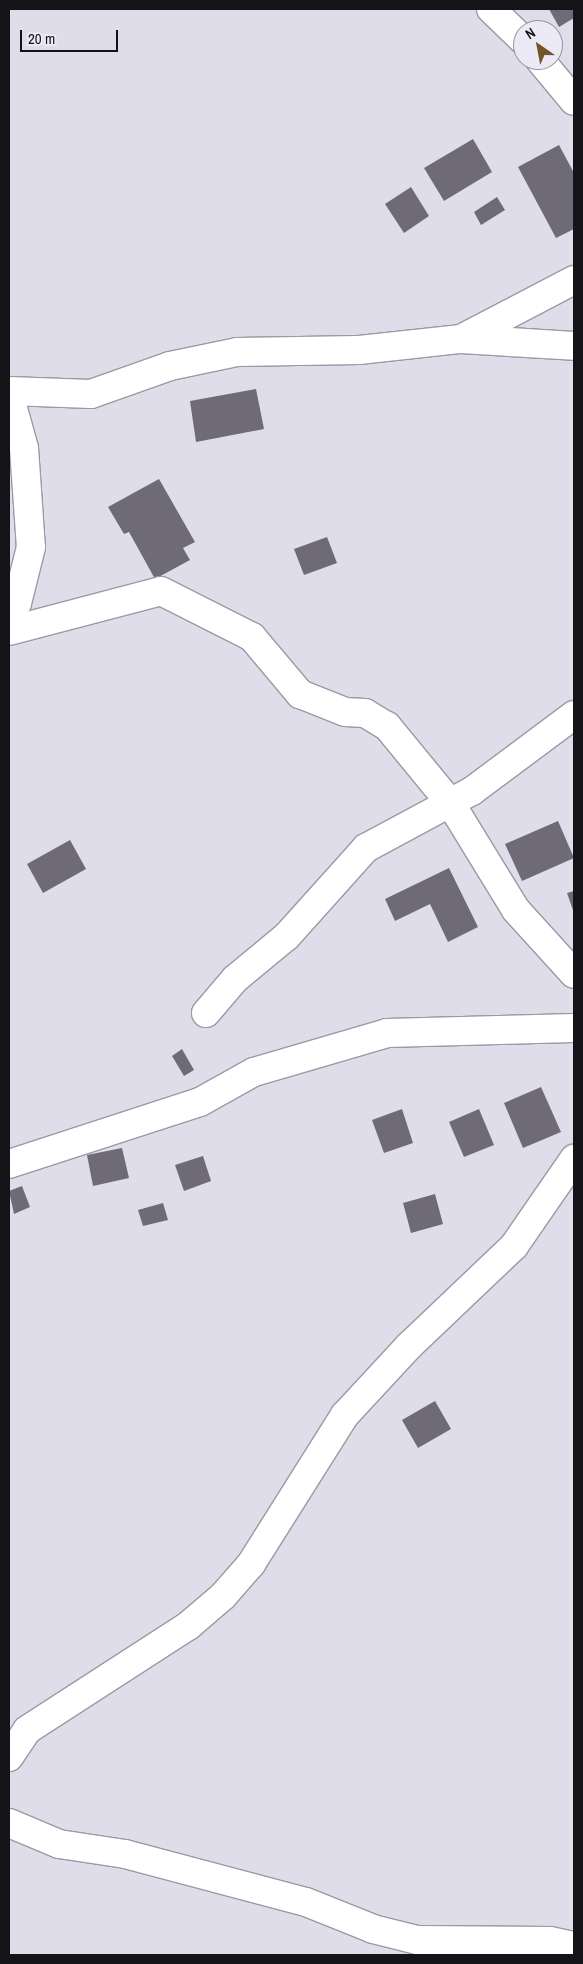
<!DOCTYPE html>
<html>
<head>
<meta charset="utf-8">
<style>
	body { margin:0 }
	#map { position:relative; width:583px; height:1964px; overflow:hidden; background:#e0ddea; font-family:"Archivo Narrow",sans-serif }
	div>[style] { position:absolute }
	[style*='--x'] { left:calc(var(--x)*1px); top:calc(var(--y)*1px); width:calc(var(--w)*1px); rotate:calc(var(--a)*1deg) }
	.building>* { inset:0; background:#6e6b77 }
	.roads { filter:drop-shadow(1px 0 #9c98a5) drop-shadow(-1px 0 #9c98a5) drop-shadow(0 1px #9c98a5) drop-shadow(0 -1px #9c98a5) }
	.minor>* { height:28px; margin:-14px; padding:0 14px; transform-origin:14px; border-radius:14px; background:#fff }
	span { translate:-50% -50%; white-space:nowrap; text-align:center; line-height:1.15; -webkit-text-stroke:4px #edeaf7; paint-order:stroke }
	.frame { position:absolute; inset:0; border:10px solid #141318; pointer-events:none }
	.north { position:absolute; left:513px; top:20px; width:50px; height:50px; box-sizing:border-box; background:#edeaf7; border:1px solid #96949e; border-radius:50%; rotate:327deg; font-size:14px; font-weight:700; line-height:20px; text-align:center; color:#141318 }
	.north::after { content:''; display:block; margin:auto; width:18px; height:22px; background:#74552a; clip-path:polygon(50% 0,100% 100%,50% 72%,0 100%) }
	.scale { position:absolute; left:20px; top:30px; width:98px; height:22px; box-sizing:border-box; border:2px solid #141318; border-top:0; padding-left:6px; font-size:15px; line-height:18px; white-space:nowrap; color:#141318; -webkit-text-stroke:4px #edeaf7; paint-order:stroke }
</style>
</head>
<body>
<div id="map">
	<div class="building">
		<div style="clip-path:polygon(549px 9px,574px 9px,574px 18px,559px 27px)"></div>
		<div style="clip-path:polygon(473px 139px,492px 172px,444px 201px,424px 168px)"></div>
		<div style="clip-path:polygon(559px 145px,574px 173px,574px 229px,556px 238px,518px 167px)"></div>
		<div style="clip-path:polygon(411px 187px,429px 216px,404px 233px,385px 204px)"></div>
		<div style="clip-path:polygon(497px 197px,505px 210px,481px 225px,474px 212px)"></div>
		<div style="clip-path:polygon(256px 389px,264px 429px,196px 442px,190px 401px)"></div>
		<div style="clip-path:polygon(159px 479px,195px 542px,183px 548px,190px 560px,155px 579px,129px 532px,124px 534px,108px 507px)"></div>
		<div style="clip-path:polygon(327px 537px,337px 563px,304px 575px,294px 549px)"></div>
		<div style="clip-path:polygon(558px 821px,574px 858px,522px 881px,505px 844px)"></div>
		<div style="clip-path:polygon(70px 840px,86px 869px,43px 893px,27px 864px)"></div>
		<div style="clip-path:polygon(449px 868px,478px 927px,448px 942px,430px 904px,395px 921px,385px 899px)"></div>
		<div style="clip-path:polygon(574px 891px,574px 913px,567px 893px)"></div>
		<div style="clip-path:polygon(182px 1049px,194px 1070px,184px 1076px,172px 1056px)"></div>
		<div style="clip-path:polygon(541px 1087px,561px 1132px,523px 1148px,504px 1103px)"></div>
		<div style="clip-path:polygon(402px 1109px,413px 1143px,384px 1153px,372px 1120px)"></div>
		<div style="clip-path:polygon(479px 1109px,494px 1145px,464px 1157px,449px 1122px)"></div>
		<div style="clip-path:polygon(122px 1148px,129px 1178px,93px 1186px,87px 1155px)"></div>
		<div style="clip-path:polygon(203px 1156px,211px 1181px,184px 1191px,175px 1165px)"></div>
		<div style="clip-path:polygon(22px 1186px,30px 1207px,14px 1214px,9px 1191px)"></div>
		<div style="clip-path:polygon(435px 1194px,443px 1224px,411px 1233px,403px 1203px)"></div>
		<div style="clip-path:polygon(163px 1203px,168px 1220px,143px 1226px,138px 1210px)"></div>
		<div style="clip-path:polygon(435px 1401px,451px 1429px,418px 1448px,402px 1420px)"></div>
	</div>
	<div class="roads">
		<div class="minor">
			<div style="--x:491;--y:9;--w:45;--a:44.1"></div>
			<div style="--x:540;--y:60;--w:53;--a:50.3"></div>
			<div style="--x:463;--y:338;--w:125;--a:-27.6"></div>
			<div style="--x:9;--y:391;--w:82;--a:2.1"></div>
			<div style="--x:91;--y:394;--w:84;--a:-19.5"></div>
			<div style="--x:170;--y:366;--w:68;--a:-11.8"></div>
			<div style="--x:237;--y:352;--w:122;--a:-0.9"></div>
			<div style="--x:359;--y:350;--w:103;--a:-6.2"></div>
			<div style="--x:461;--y:339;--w:113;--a:3.5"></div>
			<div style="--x:9;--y:394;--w:56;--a:74.5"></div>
			<div style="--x:24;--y:448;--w:99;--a:86"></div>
			<div style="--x:31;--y:547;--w:58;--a:104"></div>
			<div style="--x:17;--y:603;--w:18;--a:117"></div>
			<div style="--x:9;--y:631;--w:157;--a:-14.7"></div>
			<div style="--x:161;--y:591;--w:102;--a:26.8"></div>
			<div style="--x:252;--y:637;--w:75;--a:49.9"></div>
			<div style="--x:300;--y:694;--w:48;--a:21.8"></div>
			<div style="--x:345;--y:712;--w:20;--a:3"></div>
			<div style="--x:365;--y:713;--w:26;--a:31"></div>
			<div style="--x:387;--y:726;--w:101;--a:50.6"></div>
			<div style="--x:451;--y:804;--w:124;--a:58.5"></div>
			<div style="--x:516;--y:910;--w:86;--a:47.8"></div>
			<div style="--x:206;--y:1013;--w:45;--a:-49.5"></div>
			<div style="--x:235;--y:979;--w:67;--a:-39.6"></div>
			<div style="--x:287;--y:936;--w:118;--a:-48.1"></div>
			<div style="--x:366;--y:848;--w:120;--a:-28.3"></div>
			<div style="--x:472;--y:791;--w:127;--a:-36.7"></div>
			<div style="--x:9;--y:1164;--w:201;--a:-18"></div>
			<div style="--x:200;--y:1102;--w:62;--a:-29.1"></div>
			<div style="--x:254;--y:1072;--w:139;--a:-16.3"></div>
			<div style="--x:387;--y:1033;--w:187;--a:-1.5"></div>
			<div style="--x:9;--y:1757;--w:32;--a:-56"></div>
			<div style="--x:27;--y:1730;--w:192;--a:-32.9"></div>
			<div style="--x:188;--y:1626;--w:46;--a:-40.6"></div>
			<div style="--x:223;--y:1596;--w:43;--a:-48.8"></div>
			<div style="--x:251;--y:1564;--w:176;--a:-57.8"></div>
			<div style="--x:345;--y:1415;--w:94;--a:-47.2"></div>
			<div style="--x:409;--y:1346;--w:145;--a:-43.6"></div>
			<div style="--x:514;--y:1246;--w:106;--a:-55.4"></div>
			<div style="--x:9;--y:1823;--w:54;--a:22.8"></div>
			<div style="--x:59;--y:1844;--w:67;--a:8.6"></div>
			<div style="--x:125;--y:1854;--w:187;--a:14.9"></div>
			<div style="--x:306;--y:1902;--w:72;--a:21.9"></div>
			<div style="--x:373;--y:1929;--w:45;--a:14"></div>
			<div style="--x:417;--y:1940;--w:133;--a:0.4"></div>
			<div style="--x:550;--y:1941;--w:25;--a:12"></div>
		</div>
	</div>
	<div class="frame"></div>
	<div class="north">N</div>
	<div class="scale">20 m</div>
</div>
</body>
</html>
